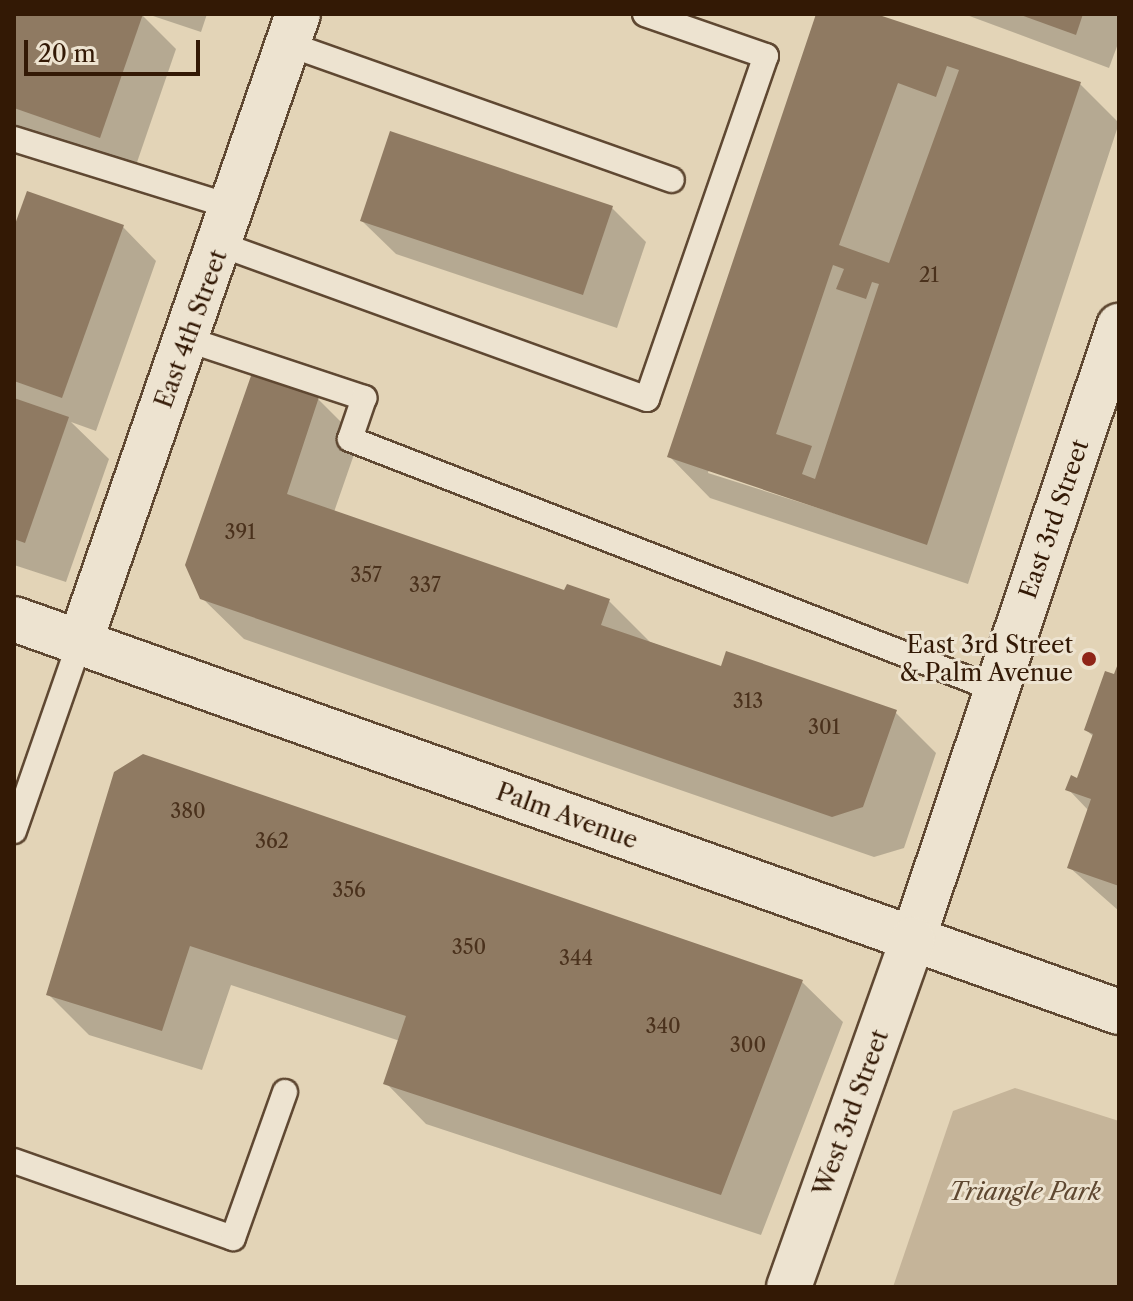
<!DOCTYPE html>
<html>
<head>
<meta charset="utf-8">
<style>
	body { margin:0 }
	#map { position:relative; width:1133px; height:1301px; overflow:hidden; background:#e3d4b7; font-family:"Libre Caslon Text",serif }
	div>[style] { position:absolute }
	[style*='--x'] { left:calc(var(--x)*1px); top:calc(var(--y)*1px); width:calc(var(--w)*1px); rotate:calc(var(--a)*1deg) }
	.green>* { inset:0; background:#c5b499 }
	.shadow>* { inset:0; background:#0003 }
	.building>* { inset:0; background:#8f7a62 }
	.roads { filter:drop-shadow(2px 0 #5f4832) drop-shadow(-2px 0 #5f4832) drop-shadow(0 2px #5f4832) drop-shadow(0 -2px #5f4832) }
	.service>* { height:24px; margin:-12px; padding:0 12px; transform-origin:12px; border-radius:12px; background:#ede3d0 }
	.minor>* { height:44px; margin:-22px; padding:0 22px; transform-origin:22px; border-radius:22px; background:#ede3d0 }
	.tertiary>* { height:44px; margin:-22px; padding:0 22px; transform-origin:22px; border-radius:22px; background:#ede3d0 }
	.secondary>* { height:44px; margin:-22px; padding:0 22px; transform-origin:22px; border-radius:22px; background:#ede3d0 }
	.dots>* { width:22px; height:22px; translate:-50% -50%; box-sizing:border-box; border:4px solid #ede3d0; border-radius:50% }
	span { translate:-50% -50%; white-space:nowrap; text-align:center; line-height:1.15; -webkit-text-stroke:6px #ede3d0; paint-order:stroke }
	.number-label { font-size:20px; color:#4a311c }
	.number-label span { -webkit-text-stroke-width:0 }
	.street-label { font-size:24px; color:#331905 }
	.poi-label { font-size:24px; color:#331905 }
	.right { translate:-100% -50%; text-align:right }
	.park-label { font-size:24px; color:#5f4831; font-style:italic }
	.frame { position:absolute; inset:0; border:16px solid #331905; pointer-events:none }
	.scale { position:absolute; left:24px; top:40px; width:176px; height:36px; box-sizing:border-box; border:4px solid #331905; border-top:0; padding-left:10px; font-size:24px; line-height:28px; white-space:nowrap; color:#331905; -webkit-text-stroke:6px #ede3d0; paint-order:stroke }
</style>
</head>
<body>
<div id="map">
	<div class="green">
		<div style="clip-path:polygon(1015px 1088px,1119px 1121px,1119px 1287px,893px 1287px,953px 1111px)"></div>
	</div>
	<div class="shadow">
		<div style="clip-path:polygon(14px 14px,141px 14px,176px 49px,134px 171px,14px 129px)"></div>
		<div style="clip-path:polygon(147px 14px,207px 14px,201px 32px)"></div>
		<div style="clip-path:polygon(evenodd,818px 14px,870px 14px,1080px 84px,1119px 123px,968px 584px,710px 498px,670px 457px,818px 14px,709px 469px,865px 523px,708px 473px,709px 469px)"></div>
		<div style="clip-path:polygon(964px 14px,1119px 14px,1119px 41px,1109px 68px)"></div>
		<div style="clip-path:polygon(612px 208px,646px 242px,617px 328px,396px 254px,362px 221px)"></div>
		<div style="clip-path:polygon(123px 227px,156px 261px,96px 431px,71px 422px,109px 459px,66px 582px,14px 565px,14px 233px)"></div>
		<div style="clip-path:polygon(253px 376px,318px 399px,359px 440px,334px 512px,566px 593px,609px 601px,650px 642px,722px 669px,895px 712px,936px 753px,904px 848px,874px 857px,244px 639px,202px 598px)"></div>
		<div style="clip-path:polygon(1119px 666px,1119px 911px,1069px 867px,1089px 811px,1068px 789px,1079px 780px,1094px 737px,1086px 730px)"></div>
		<div style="clip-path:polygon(116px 773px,802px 982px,843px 1022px,761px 1235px,426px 1124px,386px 1083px,400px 1041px,231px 985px,202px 1070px,89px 1035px,48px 994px)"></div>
	</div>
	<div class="building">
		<div style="clip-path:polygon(14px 14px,143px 14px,100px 138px,14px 108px)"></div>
		<div style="clip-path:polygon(evenodd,816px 14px,876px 14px,1081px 82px,927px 545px,667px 457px,816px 14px,947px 66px,959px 70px,889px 263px,839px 245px,898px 83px,936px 97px,947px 66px,816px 14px,833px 265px,844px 269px,836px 289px,866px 299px,872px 282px,879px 284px,815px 479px,802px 474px,812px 446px,776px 434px,833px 265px)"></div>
		<div style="clip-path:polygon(1018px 14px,1083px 14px,1076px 35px)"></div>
		<div style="clip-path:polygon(390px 131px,613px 206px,583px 295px,360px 221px)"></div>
		<div style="clip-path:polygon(27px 191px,124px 225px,62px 398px,14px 381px,14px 227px)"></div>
		<div style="clip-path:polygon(252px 373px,319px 397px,287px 494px,564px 590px,567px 584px,610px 599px,601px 625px,721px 666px,726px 651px,897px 710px,863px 807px,832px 817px,200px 599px,185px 565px)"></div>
		<div style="clip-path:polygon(14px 398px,69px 417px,25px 543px,14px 539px)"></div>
		<div style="clip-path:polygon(1119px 661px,1119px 886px,1067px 868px,1091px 799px,1065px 790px,1071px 775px,1077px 778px,1093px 734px,1084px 730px,1105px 671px,1114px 674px)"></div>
		<div style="clip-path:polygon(143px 754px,803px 980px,721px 1195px,383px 1084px,406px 1016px,190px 946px,162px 1031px,46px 995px,114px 772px)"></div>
	</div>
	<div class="roads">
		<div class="service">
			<div style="--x:288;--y:44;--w:407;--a:19.5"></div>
			<div style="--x:14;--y:139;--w:228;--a:17.3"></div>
			<div style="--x:222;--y:245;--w:452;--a:19.9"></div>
			<div style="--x:647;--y:399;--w:363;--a:-70.9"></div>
			<div style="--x:766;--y:56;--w:128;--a:-160.9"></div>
			<div style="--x:186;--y:339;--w:188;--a:18.3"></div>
			<div style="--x:364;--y:398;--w:43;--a:108.9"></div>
			<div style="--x:350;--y:439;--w:694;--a:21.2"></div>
			<div style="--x:14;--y:831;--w:200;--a:-70.8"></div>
			<div style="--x:14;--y:1161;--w:232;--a:19.4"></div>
			<div style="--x:233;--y:1238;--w:155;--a:-70.4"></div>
		</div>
		<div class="minor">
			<div style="--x:80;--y:642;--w:665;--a:-70.86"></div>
		</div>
		<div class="tertiary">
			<div style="--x:913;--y:939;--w:647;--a:-71.42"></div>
		</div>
		<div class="secondary">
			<div style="--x:14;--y:619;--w:1173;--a:19.58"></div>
			<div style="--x:789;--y:1287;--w:369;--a:-70.4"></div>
		</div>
	</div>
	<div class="dots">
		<div style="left:1089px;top:659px;background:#8f2418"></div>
	</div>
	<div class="number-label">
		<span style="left:929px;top:275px">21</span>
		<span style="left:240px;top:532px">391</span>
		<span style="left:366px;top:575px">357</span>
		<span style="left:425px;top:585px">337</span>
		<span style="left:748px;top:701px">313</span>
		<span style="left:824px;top:727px">301</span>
		<span style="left:188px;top:811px">380</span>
		<span style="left:272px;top:841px">362</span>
		<span style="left:349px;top:890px">356</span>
		<span style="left:469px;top:947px">350</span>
		<span style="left:576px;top:958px">344</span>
		<span style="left:663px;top:1026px">340</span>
		<span style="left:748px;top:1045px">300</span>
	</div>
	<div class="street-label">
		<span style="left:191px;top:329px;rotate:-70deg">East 4th Street</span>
		<span style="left:1054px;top:519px;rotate:-71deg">East 3rd Street</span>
		<span style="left:567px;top:816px;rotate:20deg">Palm Avenue</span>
		<span style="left:851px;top:1113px;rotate:-70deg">West 3rd Street</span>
	</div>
	<div class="poi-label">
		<span class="right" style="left:1073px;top:659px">East 3rd Street<br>&amp; Palm Avenue</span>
	</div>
	<div class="park-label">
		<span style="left:1025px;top:1192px">Triangle Park</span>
	</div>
	<div class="frame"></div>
	<div class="scale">20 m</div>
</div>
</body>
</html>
